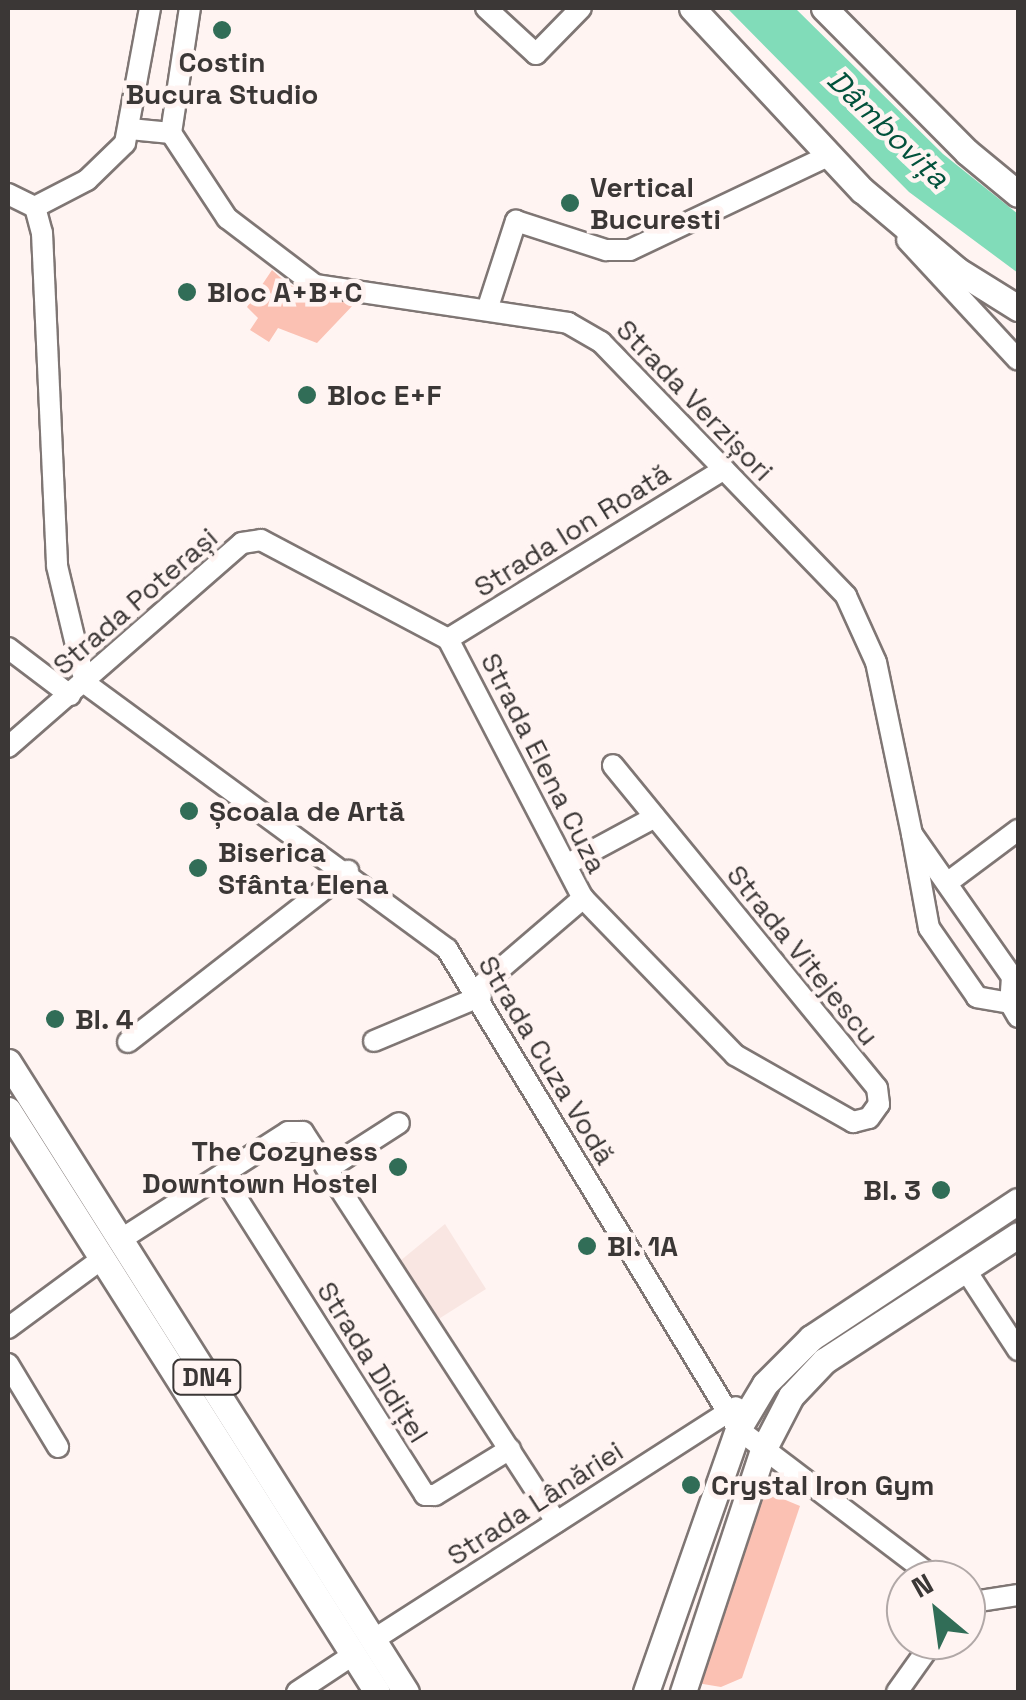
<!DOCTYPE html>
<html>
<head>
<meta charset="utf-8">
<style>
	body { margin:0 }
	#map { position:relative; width:1026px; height:1700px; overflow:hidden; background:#fff4f2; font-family:"Space Grotesk",sans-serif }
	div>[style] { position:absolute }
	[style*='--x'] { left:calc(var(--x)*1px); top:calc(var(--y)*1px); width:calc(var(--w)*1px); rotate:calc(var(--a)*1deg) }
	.built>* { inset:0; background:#f9e6e2 }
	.green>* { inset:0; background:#fbc1b3 }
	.water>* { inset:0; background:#81dcb9 }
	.roads { filter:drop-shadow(2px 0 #7f7674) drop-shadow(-2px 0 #7f7674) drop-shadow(0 2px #7f7674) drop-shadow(0 -2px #7f7674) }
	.minor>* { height:20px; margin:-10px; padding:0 10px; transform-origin:10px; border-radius:10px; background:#fff }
	.major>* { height:25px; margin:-12.5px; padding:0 12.5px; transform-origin:12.5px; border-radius:12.5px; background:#fff }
	.dots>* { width:28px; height:28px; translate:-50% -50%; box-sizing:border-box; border:5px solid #fff4f2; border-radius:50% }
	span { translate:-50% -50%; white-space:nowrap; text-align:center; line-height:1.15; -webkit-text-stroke:9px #fff4f2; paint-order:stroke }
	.shield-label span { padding:2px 8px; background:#fff4f2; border:2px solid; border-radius:8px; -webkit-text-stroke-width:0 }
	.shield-label { font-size:25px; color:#3b3736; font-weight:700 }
	.poi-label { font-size:28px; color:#3b3736; font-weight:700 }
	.left { translate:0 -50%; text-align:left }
	.right { translate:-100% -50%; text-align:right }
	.street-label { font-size:28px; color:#3b3736 }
	.water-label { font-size:30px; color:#03523c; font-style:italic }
	.frame { position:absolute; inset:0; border:10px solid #3b3736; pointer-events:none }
	.north { position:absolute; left:886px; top:1560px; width:100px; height:100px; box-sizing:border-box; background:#fff4f2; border:2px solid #b1a8a7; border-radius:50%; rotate:331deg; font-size:28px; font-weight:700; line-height:40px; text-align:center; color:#3b3736 }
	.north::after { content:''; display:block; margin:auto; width:35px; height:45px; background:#316d57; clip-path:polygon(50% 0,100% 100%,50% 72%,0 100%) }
</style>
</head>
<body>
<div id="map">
	<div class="built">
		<div style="clip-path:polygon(445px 1224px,486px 1289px,437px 1320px,400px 1261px)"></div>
	</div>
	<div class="green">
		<div style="clip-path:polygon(272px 270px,289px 285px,356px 302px,317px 343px,278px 328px,269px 342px,250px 330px,258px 318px,247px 307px)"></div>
		<div style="clip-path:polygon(764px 1491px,800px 1506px,742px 1678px,721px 1687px,697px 1683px)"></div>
	</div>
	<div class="water">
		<div style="clip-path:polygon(727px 8px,795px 8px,943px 154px,1018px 214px,1018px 273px,909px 192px)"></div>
	</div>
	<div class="roads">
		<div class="minor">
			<div style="--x:486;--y:8;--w:68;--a:42.6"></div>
			<div style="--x:536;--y:54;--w:64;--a:-45.6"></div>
			<div style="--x:130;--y:129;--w:41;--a:5.6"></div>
			<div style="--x:171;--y:133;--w:102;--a:56.6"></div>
			<div style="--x:227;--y:218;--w:111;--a:37.3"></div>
			<div style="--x:315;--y:285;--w:256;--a:8.5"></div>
			<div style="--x:568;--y:323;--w:38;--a:30"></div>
			<div style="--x:601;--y:342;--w:353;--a:46"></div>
			<div style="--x:846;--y:596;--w:72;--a:65.6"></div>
			<div style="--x:876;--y:662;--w:176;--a:78.2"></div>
			<div style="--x:171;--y:133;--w:126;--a:-81.4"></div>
			<div style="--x:8;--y:194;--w:30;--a:26"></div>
			<div style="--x:35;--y:207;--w:27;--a:75"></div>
			<div style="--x:42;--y:233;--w:333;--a:87.4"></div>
			<div style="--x:57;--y:566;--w:120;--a:76.5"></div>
			<div style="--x:85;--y:683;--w:449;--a:36.3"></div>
			<div style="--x:447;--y:949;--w:561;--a:58.77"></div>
			<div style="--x:738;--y:1429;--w:250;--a:37.2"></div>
			<div style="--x:35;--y:207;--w:59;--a:-27.4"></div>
			<div style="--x:87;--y:180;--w:53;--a:-44.2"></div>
			<div style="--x:125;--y:143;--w:137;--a:-79.5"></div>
			<div style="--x:907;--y:240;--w:163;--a:47.2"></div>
			<div style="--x:487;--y:310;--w:94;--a:-72"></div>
			<div style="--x:516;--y:221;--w:95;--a:17.9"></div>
			<div style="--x:606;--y:250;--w:24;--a:0"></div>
			<div style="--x:630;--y:250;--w:221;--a:-25.4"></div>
			<div style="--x:448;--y:639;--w:324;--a:-31.6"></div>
			<div style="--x:8;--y:648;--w:78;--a:37.2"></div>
			<div style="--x:8;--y:747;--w:310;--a:-41.1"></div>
			<div style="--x:242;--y:543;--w:19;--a:-9"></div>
			<div style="--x:261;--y:540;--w:212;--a:27.9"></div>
			<div style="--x:448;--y:639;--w:292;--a:62.5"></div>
			<div style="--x:583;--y:898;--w:219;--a:45.9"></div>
			<div style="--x:735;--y:1055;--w:136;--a:29.6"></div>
			<div style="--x:853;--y:1122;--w:16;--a:-14"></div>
			<div style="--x:869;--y:1118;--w:17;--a:-54"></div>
			<div style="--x:879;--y:1104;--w:16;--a:-97"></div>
			<div style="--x:877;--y:1088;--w:417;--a:-129.3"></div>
			<div style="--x:566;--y:865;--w:101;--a:-28.3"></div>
			<div style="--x:947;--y:883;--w:89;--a:-36.7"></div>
			<div style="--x:477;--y:989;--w:140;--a:-40.6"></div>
			<div style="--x:1010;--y:1003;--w:34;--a:-170"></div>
			<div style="--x:977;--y:997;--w:84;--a:-124.8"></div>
			<div style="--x:929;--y:928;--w:96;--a:-100.3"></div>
			<div style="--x:912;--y:834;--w:174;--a:55"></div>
			<div style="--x:1012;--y:977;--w:26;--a:94"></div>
			<div style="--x:1010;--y:1003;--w:16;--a:60"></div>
			<div style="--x:374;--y:1041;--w:116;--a:-22.8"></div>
			<div style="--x:128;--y:1042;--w:279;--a:-37.9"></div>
			<div style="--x:329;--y:1168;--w:83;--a:-32.7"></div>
			<div style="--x:222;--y:1175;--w:379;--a:57.6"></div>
			<div style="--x:425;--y:1495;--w:10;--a:0"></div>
			<div style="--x:435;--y:1495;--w:88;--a:-31.5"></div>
			<div style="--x:120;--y:1240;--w:200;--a:-32.7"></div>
			<div style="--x:288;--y:1132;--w:15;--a:0"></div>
			<div style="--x:303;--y:1132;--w:465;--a:57"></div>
			<div style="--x:965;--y:1269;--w:97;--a:56.8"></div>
			<div style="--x:8;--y:1328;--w:118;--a:-36.4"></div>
			<div style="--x:8;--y:1364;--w:97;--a:58.9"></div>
			<div style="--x:966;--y:1603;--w:53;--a:-8.7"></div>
			<div style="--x:373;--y:1640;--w:431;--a:-32.7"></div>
			<div style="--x:297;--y:1692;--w:67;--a:-33.5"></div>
			<div style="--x:897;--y:1692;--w:64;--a:-54.6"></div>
		</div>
		<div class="major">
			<div style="--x:692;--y:8;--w:249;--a:47"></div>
			<div style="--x:862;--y:190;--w:124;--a:40.1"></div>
			<div style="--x:957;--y:270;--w:72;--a:31.9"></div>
			<div style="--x:824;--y:8;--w:203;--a:45.2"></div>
			<div style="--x:967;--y:152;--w:66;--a:39.5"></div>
			<div style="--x:8;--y:1062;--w:745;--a:57.72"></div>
			<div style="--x:8;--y:1110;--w:689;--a:57.62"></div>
			<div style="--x:646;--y:1692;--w:279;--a:-70.7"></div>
			<div style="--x:738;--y:1429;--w:52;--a:-59"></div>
			<div style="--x:765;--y:1384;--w:65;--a:-45"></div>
			<div style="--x:811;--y:1338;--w:248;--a:-33.5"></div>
			<div style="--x:683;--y:1692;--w:255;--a:-71.7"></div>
			<div style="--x:763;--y:1450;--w:61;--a:-62.6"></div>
			<div style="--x:791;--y:1396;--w:48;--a:-46.7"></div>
			<div style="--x:824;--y:1361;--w:231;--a:-33"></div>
		</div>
	</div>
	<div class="dots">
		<div style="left:222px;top:30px;background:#316d57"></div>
		<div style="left:570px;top:203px;background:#316d57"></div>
		<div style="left:187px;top:292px;background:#316d57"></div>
		<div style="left:307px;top:395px;background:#316d57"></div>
		<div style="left:189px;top:811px;background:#316d57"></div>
		<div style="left:198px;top:868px;background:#316d57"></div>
		<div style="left:55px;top:1019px;background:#316d57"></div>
		<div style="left:398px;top:1167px;background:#316d57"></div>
		<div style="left:941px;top:1190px;background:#316d57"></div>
		<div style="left:587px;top:1246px;background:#316d57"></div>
		<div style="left:691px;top:1485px;background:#316d57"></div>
	</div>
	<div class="shield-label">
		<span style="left:207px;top:1377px">DN4</span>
	</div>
	<div class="poi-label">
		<span style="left:222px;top:78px">Costin<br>Bucura Studio</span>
		<span class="left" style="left:590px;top:203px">Vertical<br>Bucuresti</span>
		<span class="left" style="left:207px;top:292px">Bloc A+B+C</span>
		<span class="left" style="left:327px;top:395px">Bloc E+F</span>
		<span class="left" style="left:209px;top:811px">Școala de Artă</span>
		<span class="left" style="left:218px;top:868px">Biserica<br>Sfânta Elena</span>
		<span class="left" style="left:75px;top:1019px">Bl. 4</span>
		<span class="right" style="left:378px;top:1167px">The Cozyness<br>Downtown Hostel</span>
		<span class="right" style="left:921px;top:1190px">Bl. 3</span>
		<span class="left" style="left:607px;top:1246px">Bl. 1A</span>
		<span class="left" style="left:711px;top:1485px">Crystal Iron Gym</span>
	</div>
	<div class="street-label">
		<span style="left:695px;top:400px;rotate:46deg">Strada Verzișori</span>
		<span style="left:572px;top:530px;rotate:-32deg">Strada Ion Roată</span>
		<span style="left:135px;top:601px;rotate:-41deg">Strada Poterași</span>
		<span style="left:544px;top:763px;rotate:63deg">Strada Elena Cuza</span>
		<span style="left:803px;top:955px;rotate:51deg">Strada Vitejescu</span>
		<span style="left:547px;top:1060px;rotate:59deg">Strada Cuza Vodă</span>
		<span style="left:373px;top:1362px;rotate:58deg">Strada Didițel</span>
		<span style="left:535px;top:1503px;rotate:-33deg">Strada Lânăriei</span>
	</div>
	<div class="water-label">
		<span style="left:888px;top:129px;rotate:44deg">Dâmbovița</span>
	</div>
	<div class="frame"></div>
	<div class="north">N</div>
</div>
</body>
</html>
